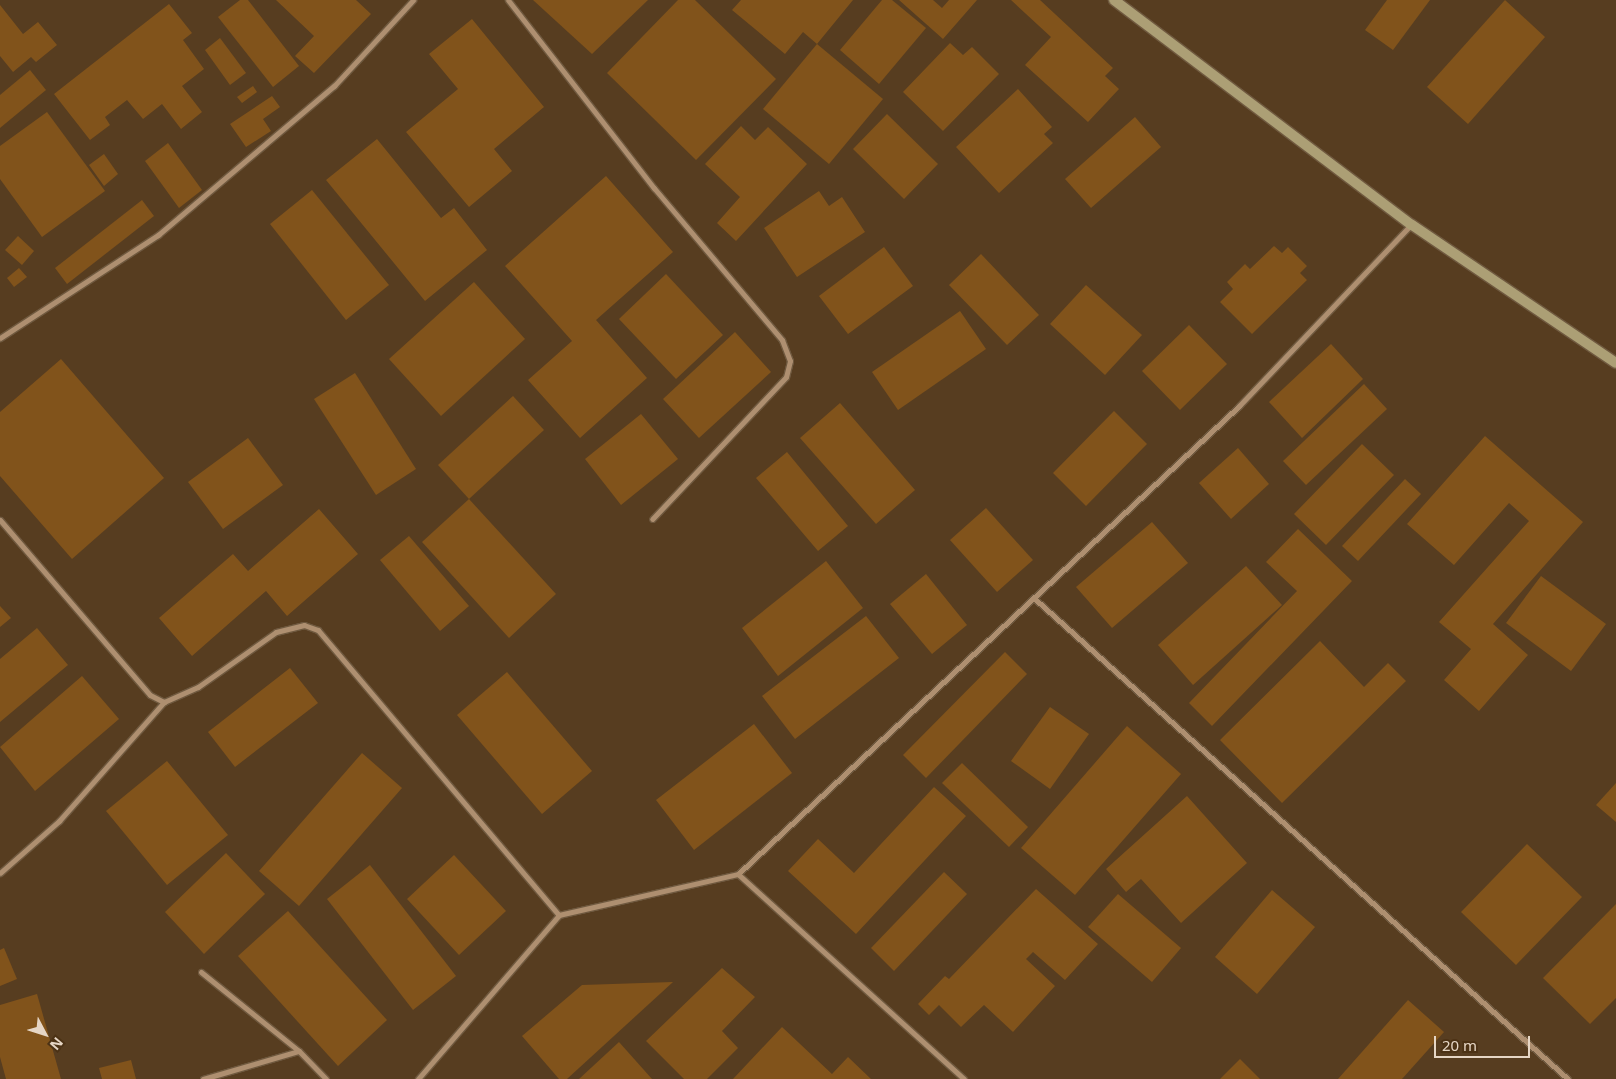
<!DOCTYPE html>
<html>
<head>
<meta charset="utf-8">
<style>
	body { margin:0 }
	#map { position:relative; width:1616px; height:1079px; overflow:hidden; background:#573d20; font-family:"Noto Sans",sans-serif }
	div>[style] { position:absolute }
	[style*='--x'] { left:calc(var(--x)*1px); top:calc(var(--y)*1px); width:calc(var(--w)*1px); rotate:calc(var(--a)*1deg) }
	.building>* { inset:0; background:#81531b }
	.roads { filter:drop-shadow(1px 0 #6f593f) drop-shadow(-1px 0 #6f593f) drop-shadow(0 1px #6f593f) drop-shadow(0 -1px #6f593f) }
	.minor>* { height:5px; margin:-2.5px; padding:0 2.5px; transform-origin:2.5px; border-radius:2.5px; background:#ae8f70 }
	.secondary>* { height:10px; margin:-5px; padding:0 5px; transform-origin:5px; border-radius:5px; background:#ac9f75 }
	span { translate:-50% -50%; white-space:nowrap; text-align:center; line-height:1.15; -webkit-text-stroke:4px #4c3215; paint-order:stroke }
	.north { position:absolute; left:20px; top:1009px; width:50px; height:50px; -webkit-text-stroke:4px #4c3215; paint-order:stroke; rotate:130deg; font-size:14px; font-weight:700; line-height:20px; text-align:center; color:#e6d6c5 }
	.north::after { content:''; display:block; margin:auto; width:18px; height:22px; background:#e6d6c5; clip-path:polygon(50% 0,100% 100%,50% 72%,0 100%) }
	.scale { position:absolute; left:1434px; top:1036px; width:96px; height:22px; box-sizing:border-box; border:2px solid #e6d6c5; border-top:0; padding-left:6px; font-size:15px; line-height:18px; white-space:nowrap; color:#e6d6c5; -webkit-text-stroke:4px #4c3215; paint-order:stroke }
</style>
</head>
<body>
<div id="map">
	<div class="building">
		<div style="clip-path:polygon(240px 0,248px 0,299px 66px,273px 87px,218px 17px)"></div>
		<div style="clip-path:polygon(276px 0,356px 0,371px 14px,314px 73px,295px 56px,314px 36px)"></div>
		<div style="clip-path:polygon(533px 0,648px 0,592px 54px)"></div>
		<div style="clip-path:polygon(678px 0,695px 0,776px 79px,696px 160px,607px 73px)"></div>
		<div style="clip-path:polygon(741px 0,853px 0,817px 44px,803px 32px,785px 54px,732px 10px)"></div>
		<div style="clip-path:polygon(882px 0,892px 0,926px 28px,879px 84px,840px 50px)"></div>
		<div style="clip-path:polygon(899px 0,933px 0,942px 8px,949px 0,977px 0,943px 39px)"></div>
		<div style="clip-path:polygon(1011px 0,1040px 0,1113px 68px,1105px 76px,1119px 89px,1088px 122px,1025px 65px,1051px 37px)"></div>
		<div style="clip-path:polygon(1387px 0,1430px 0,1393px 50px,1365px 30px)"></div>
		<div style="clip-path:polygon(1505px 0,1545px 37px,1468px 124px,1427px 87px)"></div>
		<div style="clip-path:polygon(169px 4px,192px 33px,183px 40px,204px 69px,182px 86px,202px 112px,181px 129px,162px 104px,143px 119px,127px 100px,105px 117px,110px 125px,90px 140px,54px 94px)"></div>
		<div style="clip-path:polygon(0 5px,23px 34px,38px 22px,57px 45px,36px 62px,31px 57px,13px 72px,0 56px)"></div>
		<div style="clip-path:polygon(472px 19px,544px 107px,494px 149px,512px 171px,469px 207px,406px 132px,458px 89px,429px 54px)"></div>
		<div style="clip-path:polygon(220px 38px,246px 73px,230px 85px,205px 50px)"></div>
		<div style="clip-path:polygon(950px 43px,963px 55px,972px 47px,999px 74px,943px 131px,903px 92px)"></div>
		<div style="clip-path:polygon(817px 44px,883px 99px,829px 164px,763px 109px)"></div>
		<div style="clip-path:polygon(30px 70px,46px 90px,0 128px,0 95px)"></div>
		<div style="clip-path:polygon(253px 86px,257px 92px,242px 103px,237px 97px)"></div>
		<div style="clip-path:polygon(1018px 89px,1052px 127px,1044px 134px,1053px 143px,999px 193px,956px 147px)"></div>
		<div style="clip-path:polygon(272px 96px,280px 107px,263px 119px,271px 131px,246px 147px,230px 124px)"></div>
		<div style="clip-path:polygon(47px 112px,105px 191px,42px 237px,0 179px,0 146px)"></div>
		<div style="clip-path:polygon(887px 114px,938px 164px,904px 199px,853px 149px)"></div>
		<div style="clip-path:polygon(1135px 117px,1161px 147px,1091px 208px,1065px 179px)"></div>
		<div style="clip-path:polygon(741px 126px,755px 140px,768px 127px,807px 164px,736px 241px,717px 223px,740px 197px,705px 164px)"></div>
		<div style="clip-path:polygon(377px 139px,441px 218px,454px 208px,487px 250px,425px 301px,326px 180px)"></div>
		<div style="clip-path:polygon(168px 143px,202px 190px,179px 208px,145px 161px)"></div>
		<div style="clip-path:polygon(104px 154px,118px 174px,104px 186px,89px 165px)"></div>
		<div style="clip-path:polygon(606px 176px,673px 252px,596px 320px,647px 378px,580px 438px,528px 380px,572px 341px,505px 266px)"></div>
		<div style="clip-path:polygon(312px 190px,389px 285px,346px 320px,270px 224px)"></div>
		<div style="clip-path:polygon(819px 191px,829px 206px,842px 197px,865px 232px,797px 277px,764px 228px)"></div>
		<div style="clip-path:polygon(142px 200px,154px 216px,67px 284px,55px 268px)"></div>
		<div style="clip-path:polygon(18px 236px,34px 251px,22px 265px,5px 250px)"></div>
		<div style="clip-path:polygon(1274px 246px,1282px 253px,1288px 247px,1307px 266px,1300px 273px,1307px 280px,1252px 334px,1220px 302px,1233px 289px,1227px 282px,1245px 264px,1250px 269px)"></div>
		<div style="clip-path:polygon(884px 247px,913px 286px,848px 334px,819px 296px)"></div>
		<div style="clip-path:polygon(981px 254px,1039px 315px,1007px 345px,949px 285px)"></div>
		<div style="clip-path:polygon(19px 268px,27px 277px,14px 287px,7px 278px)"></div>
		<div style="clip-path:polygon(666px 274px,723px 335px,676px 379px,619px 319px)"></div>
		<div style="clip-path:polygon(474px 282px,525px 339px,441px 416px,389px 359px)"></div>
		<div style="clip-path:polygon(1086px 285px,1142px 335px,1105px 375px,1050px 324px)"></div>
		<div style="clip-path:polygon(960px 311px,986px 349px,898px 410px,872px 372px)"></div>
		<div style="clip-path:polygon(1189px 325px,1227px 364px,1180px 410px,1142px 371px)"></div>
		<div style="clip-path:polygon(735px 332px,771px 372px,699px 438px,663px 399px)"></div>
		<div style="clip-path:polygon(1331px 344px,1363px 379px,1302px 438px,1269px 402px)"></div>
		<div style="clip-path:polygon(61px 359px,164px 478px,72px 559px,0 476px,0 412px)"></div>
		<div style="clip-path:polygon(355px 373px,416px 469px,376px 495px,314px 399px)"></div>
		<div style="clip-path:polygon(1364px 384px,1387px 409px,1306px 485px,1283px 461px)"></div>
		<div style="clip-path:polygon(513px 396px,544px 430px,469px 499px,438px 465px)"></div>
		<div style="clip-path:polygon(840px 403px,915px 490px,876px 524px,800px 438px)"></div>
		<div style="clip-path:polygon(1114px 411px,1147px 444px,1086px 506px,1053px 473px)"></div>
		<div style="clip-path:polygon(641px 414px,678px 459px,621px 505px,585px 459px)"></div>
		<div style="clip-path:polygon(1485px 436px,1583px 522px,1493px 624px,1528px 655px,1479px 711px,1444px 680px,1471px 649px,1439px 622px,1529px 521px,1509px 503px,1454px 565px,1407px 524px)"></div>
		<div style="clip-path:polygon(248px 438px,283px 485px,223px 529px,188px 482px)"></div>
		<div style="clip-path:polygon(1362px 444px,1394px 475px,1326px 545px,1294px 514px)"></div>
		<div style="clip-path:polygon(1238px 448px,1269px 484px,1231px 519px,1199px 483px)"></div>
		<div style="clip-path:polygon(787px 452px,848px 526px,818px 551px,756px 478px)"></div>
		<div style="clip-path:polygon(1405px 479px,1421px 494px,1358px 561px,1342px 546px)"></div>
		<div style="clip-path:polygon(469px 499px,556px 594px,509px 638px,422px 542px)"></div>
		<div style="clip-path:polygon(986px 508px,1033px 560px,997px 592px,950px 540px)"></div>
		<div style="clip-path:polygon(319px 509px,358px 554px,287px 616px,266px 591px,192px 656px,159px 618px,233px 554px,248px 571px)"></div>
		<div style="clip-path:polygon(1152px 522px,1188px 563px,1112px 628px,1076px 587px)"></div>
		<div style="clip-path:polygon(1298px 529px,1352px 581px,1212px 726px,1189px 703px,1297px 591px,1266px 562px)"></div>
		<div style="clip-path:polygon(409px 536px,469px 606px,440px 631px,380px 560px)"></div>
		<div style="clip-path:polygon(826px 561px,863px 608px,778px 676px,742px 628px)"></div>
		<div style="clip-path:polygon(1246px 566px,1282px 605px,1193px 685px,1158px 645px)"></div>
		<div style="clip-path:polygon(926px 574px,967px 625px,932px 654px,890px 604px)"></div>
		<div style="clip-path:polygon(1541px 576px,1606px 624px,1571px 671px,1506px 623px)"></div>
		<div style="clip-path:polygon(0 606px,11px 618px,0 627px)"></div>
		<div style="clip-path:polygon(866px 616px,899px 658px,795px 739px,762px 696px)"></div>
		<div style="clip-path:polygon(37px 628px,68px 665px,0 722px,0 659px)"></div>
		<div style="clip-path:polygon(1320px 641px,1364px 687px,1388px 663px,1406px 681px,1282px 803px,1220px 740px)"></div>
		<div style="clip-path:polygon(1005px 652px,1027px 674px,926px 778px,903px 755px)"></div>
		<div style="clip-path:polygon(290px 668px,318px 703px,235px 767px,208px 732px)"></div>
		<div style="clip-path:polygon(507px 672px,592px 771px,542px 814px,457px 715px)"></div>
		<div style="clip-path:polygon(82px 676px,119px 719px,35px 791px,0 747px)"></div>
		<div style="clip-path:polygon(1050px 707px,1089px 734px,1050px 789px,1011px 761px)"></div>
		<div style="clip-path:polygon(754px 724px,792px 773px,694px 850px,656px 800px)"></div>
		<div style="clip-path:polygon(1127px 726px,1181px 774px,1075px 895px,1021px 848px)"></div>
		<div style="clip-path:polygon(362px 753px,402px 788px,299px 906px,259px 871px)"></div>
		<div style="clip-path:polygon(167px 761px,228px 835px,167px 885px,106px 811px)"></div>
		<div style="clip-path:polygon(962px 763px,1028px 827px,1009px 847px,942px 783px)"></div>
		<div style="clip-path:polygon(1616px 783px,1616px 822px,1596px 805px)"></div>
		<div style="clip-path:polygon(934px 787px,966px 816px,856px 934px,788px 871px,818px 839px,854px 873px)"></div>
		<div style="clip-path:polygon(1187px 796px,1247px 863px,1181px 923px,1141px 879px,1126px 892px,1106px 869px)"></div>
		<div style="clip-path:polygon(1527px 844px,1582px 897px,1516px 965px,1461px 912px)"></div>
		<div style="clip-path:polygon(226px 853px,265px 894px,204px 954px,165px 912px)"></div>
		<div style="clip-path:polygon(454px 855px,506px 911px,459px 955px,407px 899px)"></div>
		<div style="clip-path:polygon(370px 865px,456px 976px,413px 1010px,327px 899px)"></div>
		<div style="clip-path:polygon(944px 872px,967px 894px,894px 971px,871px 948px)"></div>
		<div style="clip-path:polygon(1036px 889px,1098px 944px,1065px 980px,1033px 952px,1026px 959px,1055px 986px,1013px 1032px,984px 1005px,961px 1027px,939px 1005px,929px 1015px,918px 1004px,945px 976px,949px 979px)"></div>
		<div style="clip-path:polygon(1272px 890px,1315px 927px,1257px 994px,1215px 957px)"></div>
		<div style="clip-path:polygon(1118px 894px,1181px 948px,1152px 982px,1088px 927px)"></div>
		<div style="clip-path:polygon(1616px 904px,1616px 998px,1590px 1024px,1543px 978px)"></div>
		<div style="clip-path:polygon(288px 911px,387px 1020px,338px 1066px,238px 956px)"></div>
		<div style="clip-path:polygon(4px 948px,17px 979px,0 986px,0 950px)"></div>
		<div style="clip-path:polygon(722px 968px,755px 997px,722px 1031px,738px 1048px,707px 1079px,684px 1079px,646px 1041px)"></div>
		<div style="clip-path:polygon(673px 982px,567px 1079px,559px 1079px,522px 1036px,582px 985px)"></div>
		<div style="clip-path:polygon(37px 994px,61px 1079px,6px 1079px,0 1057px,0 1005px)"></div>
		<div style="clip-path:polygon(1408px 1000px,1444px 1032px,1402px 1079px,1338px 1079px)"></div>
		<div style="clip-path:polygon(782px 1027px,832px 1074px,848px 1057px,871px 1079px,733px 1079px)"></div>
		<div style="clip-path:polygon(619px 1042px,652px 1079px,579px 1079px)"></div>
		<div style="clip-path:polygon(1240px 1059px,1260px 1079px,1220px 1079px)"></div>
		<div style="clip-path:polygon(131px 1060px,136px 1079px,102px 1079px,99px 1068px)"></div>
	</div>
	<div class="roads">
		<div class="minor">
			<div style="--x:508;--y:0;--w:238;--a:52.2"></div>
			<div style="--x:654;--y:188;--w:199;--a:49.9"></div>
			<div style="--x:782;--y:340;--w:22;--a:69"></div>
			<div style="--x:790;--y:361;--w:16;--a:104"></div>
			<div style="--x:786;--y:377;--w:195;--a:133.3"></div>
			<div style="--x:0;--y:338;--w:189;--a:-33.1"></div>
			<div style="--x:158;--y:235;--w:231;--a:-40.3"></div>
			<div style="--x:334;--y:86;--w:117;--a:-47.4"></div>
			<div style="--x:0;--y:520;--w:230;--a:49.4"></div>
			<div style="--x:150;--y:695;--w:16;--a:27"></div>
			<div style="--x:164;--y:702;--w:37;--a:-24"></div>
			<div style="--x:198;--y:687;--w:95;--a:-35.2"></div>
			<div style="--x:276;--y:632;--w:29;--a:-14"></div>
			<div style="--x:304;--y:625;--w:15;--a:20"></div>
			<div style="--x:318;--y:630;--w:373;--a:49.8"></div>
			<div style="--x:1035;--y:599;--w:717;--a:42.01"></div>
			<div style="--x:0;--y:873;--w:79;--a:-41.4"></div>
			<div style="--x:59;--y:821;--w:159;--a:-48.6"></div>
			<div style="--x:738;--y:874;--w:305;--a:42.2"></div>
			<div style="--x:201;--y:972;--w:126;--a:38.9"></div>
			<div style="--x:299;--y:1051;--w:39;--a:46"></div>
			<div style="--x:203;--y:1079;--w:100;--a:-16.3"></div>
			<div style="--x:418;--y:1079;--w:216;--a:-49.3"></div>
			<div style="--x:559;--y:915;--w:184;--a:-12.9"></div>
			<div style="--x:738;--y:874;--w:686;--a:-43.05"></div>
			<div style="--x:1239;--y:406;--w:250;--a:-46.5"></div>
		</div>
		<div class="secondary">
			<div style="--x:1114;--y:0;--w:373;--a:37.1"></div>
			<div style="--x:1412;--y:225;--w:246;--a:34.1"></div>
		</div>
	</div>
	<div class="north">N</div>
	<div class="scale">20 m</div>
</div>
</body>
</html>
